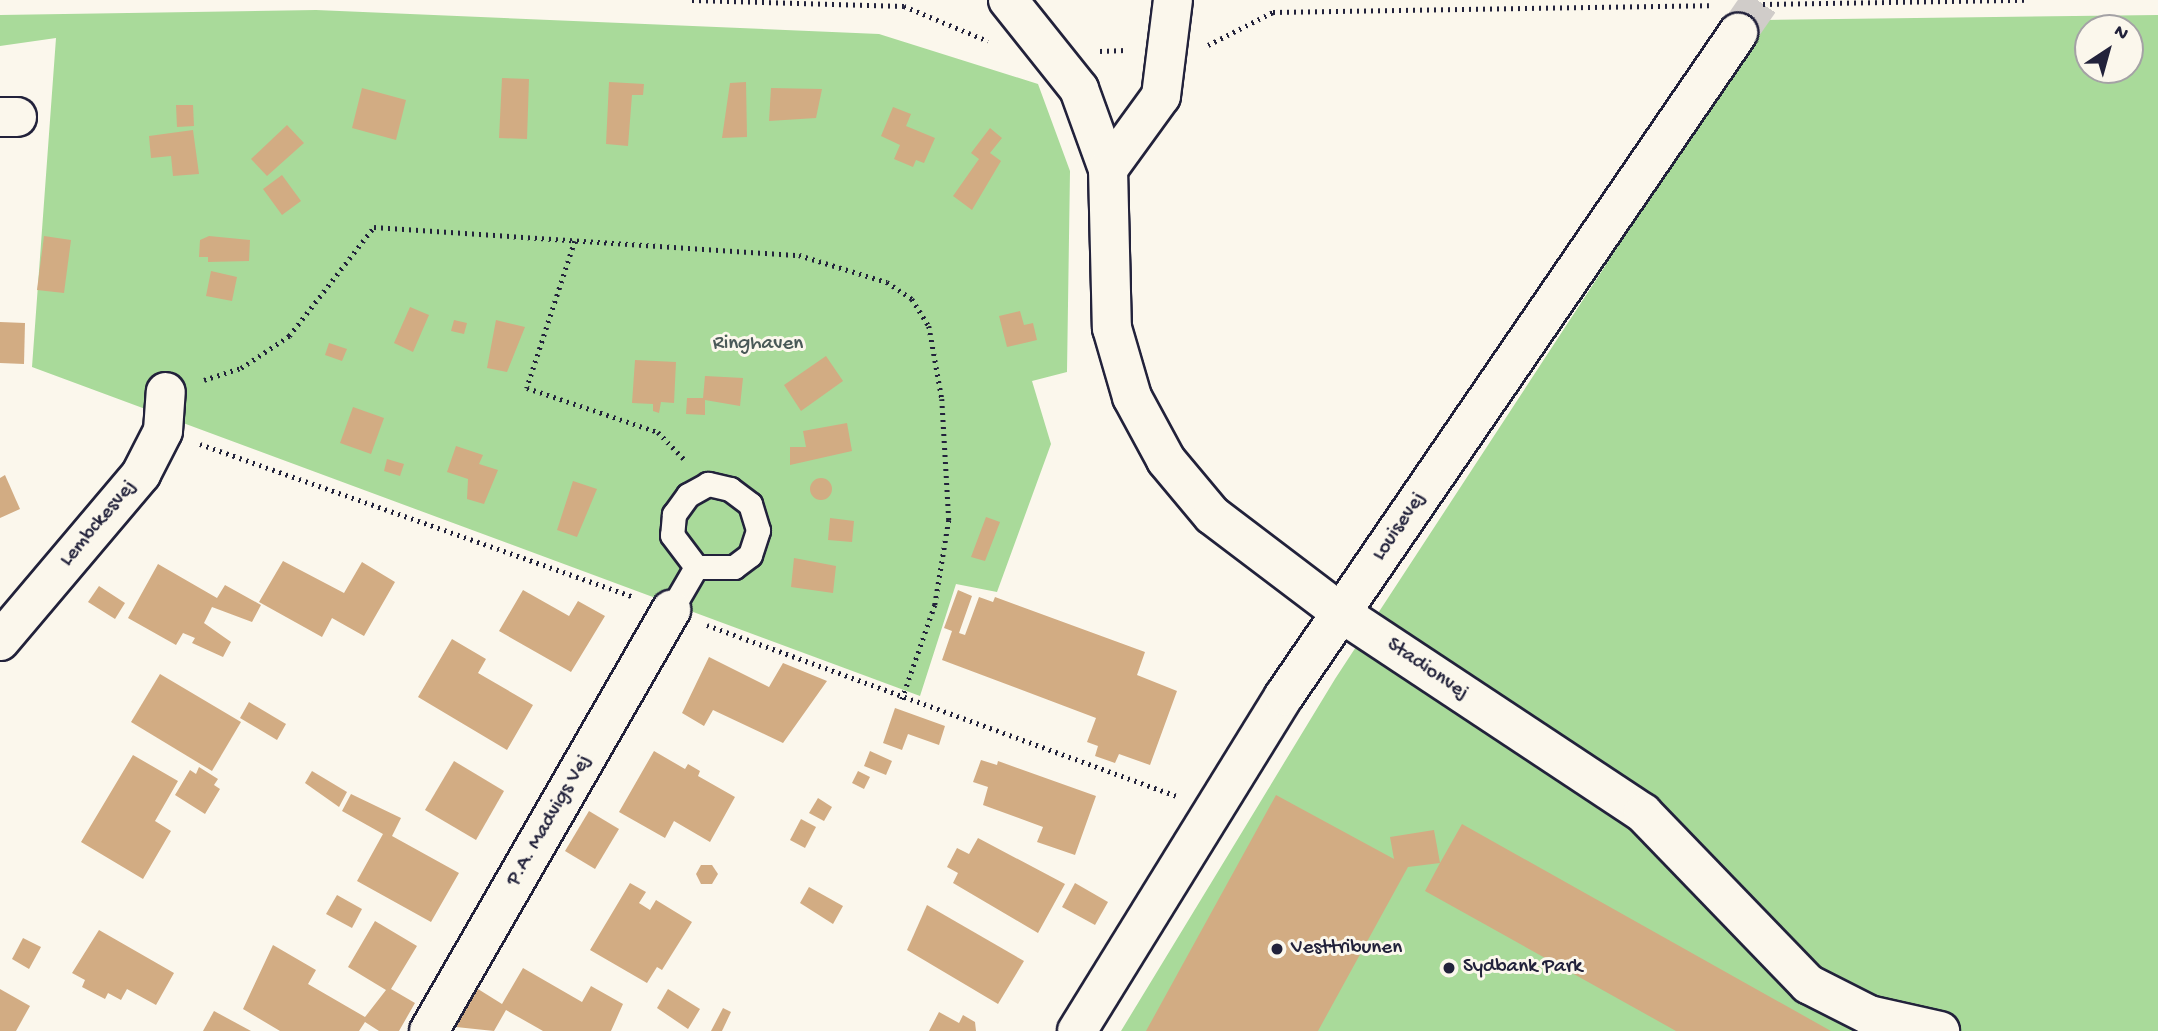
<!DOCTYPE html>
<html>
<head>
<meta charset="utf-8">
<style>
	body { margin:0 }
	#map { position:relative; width:2158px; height:1031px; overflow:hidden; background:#fbf7ec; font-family:"Gochi Hand",sans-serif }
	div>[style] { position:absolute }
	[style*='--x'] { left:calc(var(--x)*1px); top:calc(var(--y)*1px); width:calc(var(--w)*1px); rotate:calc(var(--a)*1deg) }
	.green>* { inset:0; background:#a9da9a }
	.building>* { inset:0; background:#d2ac83 }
	.round { border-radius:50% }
	.street-tunnel>* { height:38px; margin-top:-19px; transform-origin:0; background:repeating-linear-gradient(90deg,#d0ccc9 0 38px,transparent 0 57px) }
	.path>* { height:4.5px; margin-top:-2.25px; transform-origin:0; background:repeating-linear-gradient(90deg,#22223b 0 2px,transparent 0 7px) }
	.roads { filter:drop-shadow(2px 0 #22223b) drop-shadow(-2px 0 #22223b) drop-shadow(0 2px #22223b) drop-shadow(0 -2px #22223b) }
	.lane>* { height:23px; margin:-11.5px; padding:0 11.5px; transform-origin:11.5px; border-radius:11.5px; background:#fbf7ec }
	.street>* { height:38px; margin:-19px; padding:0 19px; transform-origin:19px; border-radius:19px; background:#fbf7ec }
	.dots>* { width:19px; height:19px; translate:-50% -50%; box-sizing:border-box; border:4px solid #fbf7ec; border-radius:50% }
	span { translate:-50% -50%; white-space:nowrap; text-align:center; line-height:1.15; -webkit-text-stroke:6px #fbf7ec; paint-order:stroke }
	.park-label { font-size:21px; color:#4a5958 }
	.street-label { font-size:21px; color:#22223b }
	.poi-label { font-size:21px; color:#22223b }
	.left { translate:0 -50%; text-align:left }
	.north { position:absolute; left:2074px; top:14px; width:70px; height:70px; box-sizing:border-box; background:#fbf7ec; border:2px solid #a4a2a5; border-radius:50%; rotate:36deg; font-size:19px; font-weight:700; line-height:28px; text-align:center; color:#22223b }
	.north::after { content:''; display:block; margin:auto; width:24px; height:32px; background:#22223b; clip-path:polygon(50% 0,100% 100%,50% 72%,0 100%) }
</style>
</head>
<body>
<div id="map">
	<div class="green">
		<div style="clip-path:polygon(316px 10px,879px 34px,1038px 84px,1070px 171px,1067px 372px,1032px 381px,1051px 444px,997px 592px,956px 584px,920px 696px,32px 367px,56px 38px,0 46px,0 15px)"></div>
		<div style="clip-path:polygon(evenodd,2158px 15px,2158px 1031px,1121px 1031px,1335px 679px,1766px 20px,2158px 15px,2088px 28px,2130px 28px,2130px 70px,2088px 70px,2088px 28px)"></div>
	</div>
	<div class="building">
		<div style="clip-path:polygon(502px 78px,529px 79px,527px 139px,499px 138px)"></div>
		<div style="clip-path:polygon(609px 82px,644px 84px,643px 95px,632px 95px,628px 146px,606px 144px)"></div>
		<div style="clip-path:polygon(746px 82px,747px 137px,722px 138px,730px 83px)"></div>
		<div style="clip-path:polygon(362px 88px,406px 100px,396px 140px,352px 128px)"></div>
		<div style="clip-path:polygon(771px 88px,822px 89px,816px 118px,769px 121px)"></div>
		<div style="clip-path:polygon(176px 105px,193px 105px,194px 126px,177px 127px)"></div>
		<div style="clip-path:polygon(893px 107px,911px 114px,906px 126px,935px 138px,924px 163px,916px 160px,913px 167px,894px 159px,900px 145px,881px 136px)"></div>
		<div style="clip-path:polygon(287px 125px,304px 143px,267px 176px,251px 159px)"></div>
		<div style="clip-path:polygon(990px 128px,1002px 138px,990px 153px,1001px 161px,972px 210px,953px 196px,979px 159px,971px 153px)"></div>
		<div style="clip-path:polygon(193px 130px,199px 174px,173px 176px,171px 156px,151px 158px,149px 136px)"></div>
		<div style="clip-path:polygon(282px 175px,301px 201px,282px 215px,263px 189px)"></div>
		<div style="clip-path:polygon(44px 236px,71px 240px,64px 293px,37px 290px)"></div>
		<div style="clip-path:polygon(209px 236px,250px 240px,249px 261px,208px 262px,208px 257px,199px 257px,200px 240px)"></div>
		<div style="clip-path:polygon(211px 271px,237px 277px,232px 301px,206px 296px)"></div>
		<div style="clip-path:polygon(410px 307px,429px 315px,413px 352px,394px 343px)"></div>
		<div style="clip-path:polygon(1020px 311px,1024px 325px,1033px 323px,1037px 340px,1007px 347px,999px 316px)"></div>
		<div style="clip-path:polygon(454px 320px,467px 323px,464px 334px,451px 331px)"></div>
		<div style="clip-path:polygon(496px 320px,525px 327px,507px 372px,487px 368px)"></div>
		<div style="clip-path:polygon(0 322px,25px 323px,24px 364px,0 363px)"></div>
		<div style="clip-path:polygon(329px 343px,347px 349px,342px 361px,325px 355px)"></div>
		<div style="clip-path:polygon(826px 356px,843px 381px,801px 411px,784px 385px)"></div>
		<div style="clip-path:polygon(635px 360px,676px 362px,674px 403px,661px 402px,659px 413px,653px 411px,653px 404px,632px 403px)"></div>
		<div style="clip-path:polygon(705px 376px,743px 378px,740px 406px,705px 400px,705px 415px,686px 414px,687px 398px,703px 398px)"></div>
		<div style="clip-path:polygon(353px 407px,384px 418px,371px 454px,340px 443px)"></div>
		<div style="clip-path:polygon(847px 423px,852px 451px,790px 465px,790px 447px,806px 447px,803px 431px)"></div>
		<div style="clip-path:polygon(456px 446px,483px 455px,479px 464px,498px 470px,484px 504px,467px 499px,468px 479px,447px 472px)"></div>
		<div style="clip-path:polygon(387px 459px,404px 464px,400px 476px,384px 471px)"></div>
		<div style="clip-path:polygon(5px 475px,20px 509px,0 518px,0 478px)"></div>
		<div class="round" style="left:810px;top:478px;width:22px;height:22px"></div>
		<div style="clip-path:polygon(573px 481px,597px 489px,577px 537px,557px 530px)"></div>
		<div style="clip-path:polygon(986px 517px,1000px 522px,985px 561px,971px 557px)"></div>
		<div style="clip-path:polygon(830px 518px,854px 521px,852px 542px,828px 540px)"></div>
		<div style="clip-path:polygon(794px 558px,836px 566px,833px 593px,791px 587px)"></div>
		<div style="clip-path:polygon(283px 561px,344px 593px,362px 562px,395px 582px,364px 636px,332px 618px,322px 637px,259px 602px)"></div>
		<div style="clip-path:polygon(158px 564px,217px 598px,225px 585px,261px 605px,252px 622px,212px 607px,204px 623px,231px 642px,223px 657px,192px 643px,195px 638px,183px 633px,176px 645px,128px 618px)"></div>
		<div style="clip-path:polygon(99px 586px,125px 603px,115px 619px,88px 602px)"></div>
		<div style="clip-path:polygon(523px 590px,569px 616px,578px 601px,605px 616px,571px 672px,499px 631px)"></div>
		<div style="clip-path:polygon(958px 590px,972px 596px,959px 633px,965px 635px,979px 597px,993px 602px,995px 597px,1145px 652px,1137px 675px,1177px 691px,1150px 765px,1119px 754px,1115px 763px,1095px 756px,1098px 746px,1087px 742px,1096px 718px,942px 660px,952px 631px,944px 628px)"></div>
		<div style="clip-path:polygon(452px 639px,486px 659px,478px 673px,533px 705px,507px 750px,418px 697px)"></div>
		<div style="clip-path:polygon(709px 657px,769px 687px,783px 663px,827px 681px,783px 743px,713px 710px,704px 726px,682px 713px)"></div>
		<div style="clip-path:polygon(160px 674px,241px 722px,212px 771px,131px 722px)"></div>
		<div style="clip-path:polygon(249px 702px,286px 724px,277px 740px,240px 718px)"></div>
		<div style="clip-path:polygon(895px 708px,945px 726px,939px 745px,908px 734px,902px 750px,883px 743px)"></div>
		<div style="clip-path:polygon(654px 751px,685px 769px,688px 764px,700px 771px,698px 776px,735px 797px,710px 842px,674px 821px,665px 838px,619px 812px)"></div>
		<div style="clip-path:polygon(870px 751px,892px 761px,886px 775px,864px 766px)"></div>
		<div style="clip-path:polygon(133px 755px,178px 781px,155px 821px,171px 831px,143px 879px,81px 842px)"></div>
		<div style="clip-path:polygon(981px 760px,997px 765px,998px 761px,1096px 796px,1075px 855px,1037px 842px,1043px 827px,983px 805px,988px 787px,973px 782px)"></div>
		<div style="clip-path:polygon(454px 761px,504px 791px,476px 840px,425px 810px)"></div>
		<div style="clip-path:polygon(199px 767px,218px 779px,214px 785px,220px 789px,205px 814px,175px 795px,190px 770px,196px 774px)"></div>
		<div style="clip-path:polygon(312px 771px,347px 792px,339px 807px,305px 783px)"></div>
		<div style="clip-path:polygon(858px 771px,870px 777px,864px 789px,852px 783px)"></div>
		<div style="clip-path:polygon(351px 794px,401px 818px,392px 836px,459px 873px,431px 922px,357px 881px,383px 834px,342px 811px)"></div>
		<div style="clip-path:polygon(1276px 795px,1394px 859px,1390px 837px,1434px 830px,1440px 863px,1462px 824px,1831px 1031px,1676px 1031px,1425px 891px,1440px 863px,1408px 867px,1318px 1031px,1146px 1031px)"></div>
		<div style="clip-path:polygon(818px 798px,832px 807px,824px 821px,809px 813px)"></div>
		<div style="clip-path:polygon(589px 811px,619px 829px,595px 869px,565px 851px)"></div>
		<div style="clip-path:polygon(801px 819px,816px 827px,805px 848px,790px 840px)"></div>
		<div style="clip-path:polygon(978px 838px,1065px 884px,1038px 933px,953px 883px,958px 873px,947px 867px,957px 848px,969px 854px)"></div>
		<div style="clip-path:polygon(701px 865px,712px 865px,718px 874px,712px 884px,701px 884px,696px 874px)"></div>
		<div style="clip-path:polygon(630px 883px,646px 892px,639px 903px,650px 910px,656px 900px,692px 922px,662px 970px,657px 967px,647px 983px,590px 950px)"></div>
		<div style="clip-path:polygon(1075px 883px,1108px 902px,1095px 925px,1062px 907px)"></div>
		<div style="clip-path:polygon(809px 887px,843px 906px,833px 924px,800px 903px)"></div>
		<div style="clip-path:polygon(337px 895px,362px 909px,352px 928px,326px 914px)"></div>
		<div style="clip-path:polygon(927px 905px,1024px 961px,998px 1004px,907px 950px)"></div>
		<div style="clip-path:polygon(375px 921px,417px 946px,391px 989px,415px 1003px,399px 1031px,379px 1031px,365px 1022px,359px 1031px,280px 1031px,243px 1009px,273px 945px,316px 970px,308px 984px,365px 1017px,386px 990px,348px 967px)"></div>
		<div style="clip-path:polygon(99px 930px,174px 973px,156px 1005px,127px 989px,121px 1000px,108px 993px,105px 999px,82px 987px,85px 980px,72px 973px)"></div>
		<div style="clip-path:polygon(23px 938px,41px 947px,29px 969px,12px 959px)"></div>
		<div style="clip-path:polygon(523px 968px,582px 1002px,591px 986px,623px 1004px,611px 1031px,543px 1031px,506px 1010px,494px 1031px,456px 1027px,478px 989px,502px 1004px)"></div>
		<div style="clip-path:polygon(0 989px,30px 1006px,16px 1031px,0 1031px)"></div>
		<div style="clip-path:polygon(668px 989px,700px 1009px,688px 1029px,657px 1008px)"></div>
		<div style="clip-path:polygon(723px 1008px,731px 1012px,722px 1031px,711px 1031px)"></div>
		<div style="clip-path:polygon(214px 1011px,251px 1031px,203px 1031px)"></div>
		<div style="clip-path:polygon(939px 1012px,959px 1023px,963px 1015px,975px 1022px,976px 1031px,929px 1031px)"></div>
	</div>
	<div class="street-tunnel">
		<div style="--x:1738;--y:33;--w:40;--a:-55.1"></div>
	</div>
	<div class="path">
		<div style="--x:692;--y:0;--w:212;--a:1.6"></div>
		<div style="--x:904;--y:6;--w:91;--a:22.6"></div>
		<div style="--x:1763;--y:4;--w:265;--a:-0.9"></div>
		<div style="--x:1208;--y:45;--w:73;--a:-26.9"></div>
		<div style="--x:1273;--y:12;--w:436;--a:-0.9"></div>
		<div style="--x:1100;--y:51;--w:26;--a:-2"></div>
		<div style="--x:575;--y:241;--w:155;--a:108.1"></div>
		<div style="--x:527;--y:388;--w:138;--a:18.6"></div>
		<div style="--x:658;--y:432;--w:39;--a:46"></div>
		<div style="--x:204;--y:380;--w:39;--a:-18"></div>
		<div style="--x:241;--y:368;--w:58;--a:-33.7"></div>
		<div style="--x:289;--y:336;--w:138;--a:-52.1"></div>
		<div style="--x:374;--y:227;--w:426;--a:3.8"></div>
		<div style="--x:799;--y:255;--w:92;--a:17.1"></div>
		<div style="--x:887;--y:282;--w:30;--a:34"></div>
		<div style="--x:912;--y:299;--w:32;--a:58"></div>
		<div style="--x:929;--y:326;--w:74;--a:79.9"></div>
		<div style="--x:942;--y:399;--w:121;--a:86.7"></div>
		<div style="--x:949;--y:520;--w:86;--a:99.4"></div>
		<div style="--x:935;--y:605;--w:101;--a:109.2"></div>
		<div style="--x:200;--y:444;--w:460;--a:19.4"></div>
		<div style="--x:707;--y:625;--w:499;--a:20"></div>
	</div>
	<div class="roads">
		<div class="lane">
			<div style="--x:671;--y:610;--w:50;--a:-59.8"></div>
			<div style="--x:696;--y:567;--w:38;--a:0"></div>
			<div style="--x:734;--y:567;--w:20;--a:-37"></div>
			<div style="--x:750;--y:555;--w:26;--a:-72"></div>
			<div style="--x:758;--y:530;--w:27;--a:-107"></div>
			<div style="--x:750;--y:504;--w:25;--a:-143"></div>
			<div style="--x:730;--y:489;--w:23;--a:-167"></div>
			<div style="--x:708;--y:484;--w:23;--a:151"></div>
			<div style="--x:688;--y:495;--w:24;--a:126"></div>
			<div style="--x:674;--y:514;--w:21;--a:95"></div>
			<div style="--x:672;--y:535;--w:40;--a:53"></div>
		</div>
		<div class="street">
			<div style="--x:1008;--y:0;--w:114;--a:51.4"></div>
			<div style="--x:1079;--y:89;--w:85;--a:70.1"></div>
			<div style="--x:1108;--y:169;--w:159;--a:88.6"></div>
			<div style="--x:1112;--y:328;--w:72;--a:73.8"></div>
			<div style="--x:1132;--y:397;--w:72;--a:61.6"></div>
			<div style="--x:1166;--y:460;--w:72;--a:50.1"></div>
			<div style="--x:1212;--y:515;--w:162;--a:37.2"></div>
			<div style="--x:1341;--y:613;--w:362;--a:33.5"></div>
			<div style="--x:1643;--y:813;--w:238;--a:46"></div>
			<div style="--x:1808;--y:984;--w:68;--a:26.9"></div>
			<div style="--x:1869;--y:1015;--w:73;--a:12.7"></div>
			<div style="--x:0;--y:117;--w:17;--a:0"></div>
			<div style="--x:1108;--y:169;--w:90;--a:-54"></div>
			<div style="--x:1161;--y:96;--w:97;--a:-82.9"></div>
			<div style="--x:0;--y:641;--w:219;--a:-49.8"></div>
			<div style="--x:141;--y:474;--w:48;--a:-62.9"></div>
			<div style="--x:163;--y:431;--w:39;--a:-86"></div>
			<div style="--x:429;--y:1031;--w:486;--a:-60.1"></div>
			<div style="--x:1077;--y:1031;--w:394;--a:-58.3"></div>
			<div style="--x:1284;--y:696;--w:804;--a:-55.6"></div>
		</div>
	</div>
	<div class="dots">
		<div style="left:1277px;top:949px;background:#22223b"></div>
		<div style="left:1449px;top:968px;background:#22223b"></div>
	</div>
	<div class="park-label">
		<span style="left:758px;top:345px">Ringhaven</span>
	</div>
	<div class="street-label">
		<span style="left:99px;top:524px;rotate:-50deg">Lembckesvej</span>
		<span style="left:1400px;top:527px;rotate:-56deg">Louisevej</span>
		<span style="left:1427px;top:670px;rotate:34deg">Stadionvej</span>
		<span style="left:550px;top:821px;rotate:-60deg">P.A. Madvigs Vej</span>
	</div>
	<div class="poi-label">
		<span class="left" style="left:1291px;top:949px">Vesttribunen</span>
		<span class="left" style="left:1463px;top:968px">Sydbank Park</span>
	</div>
	<div class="north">N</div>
</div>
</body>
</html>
